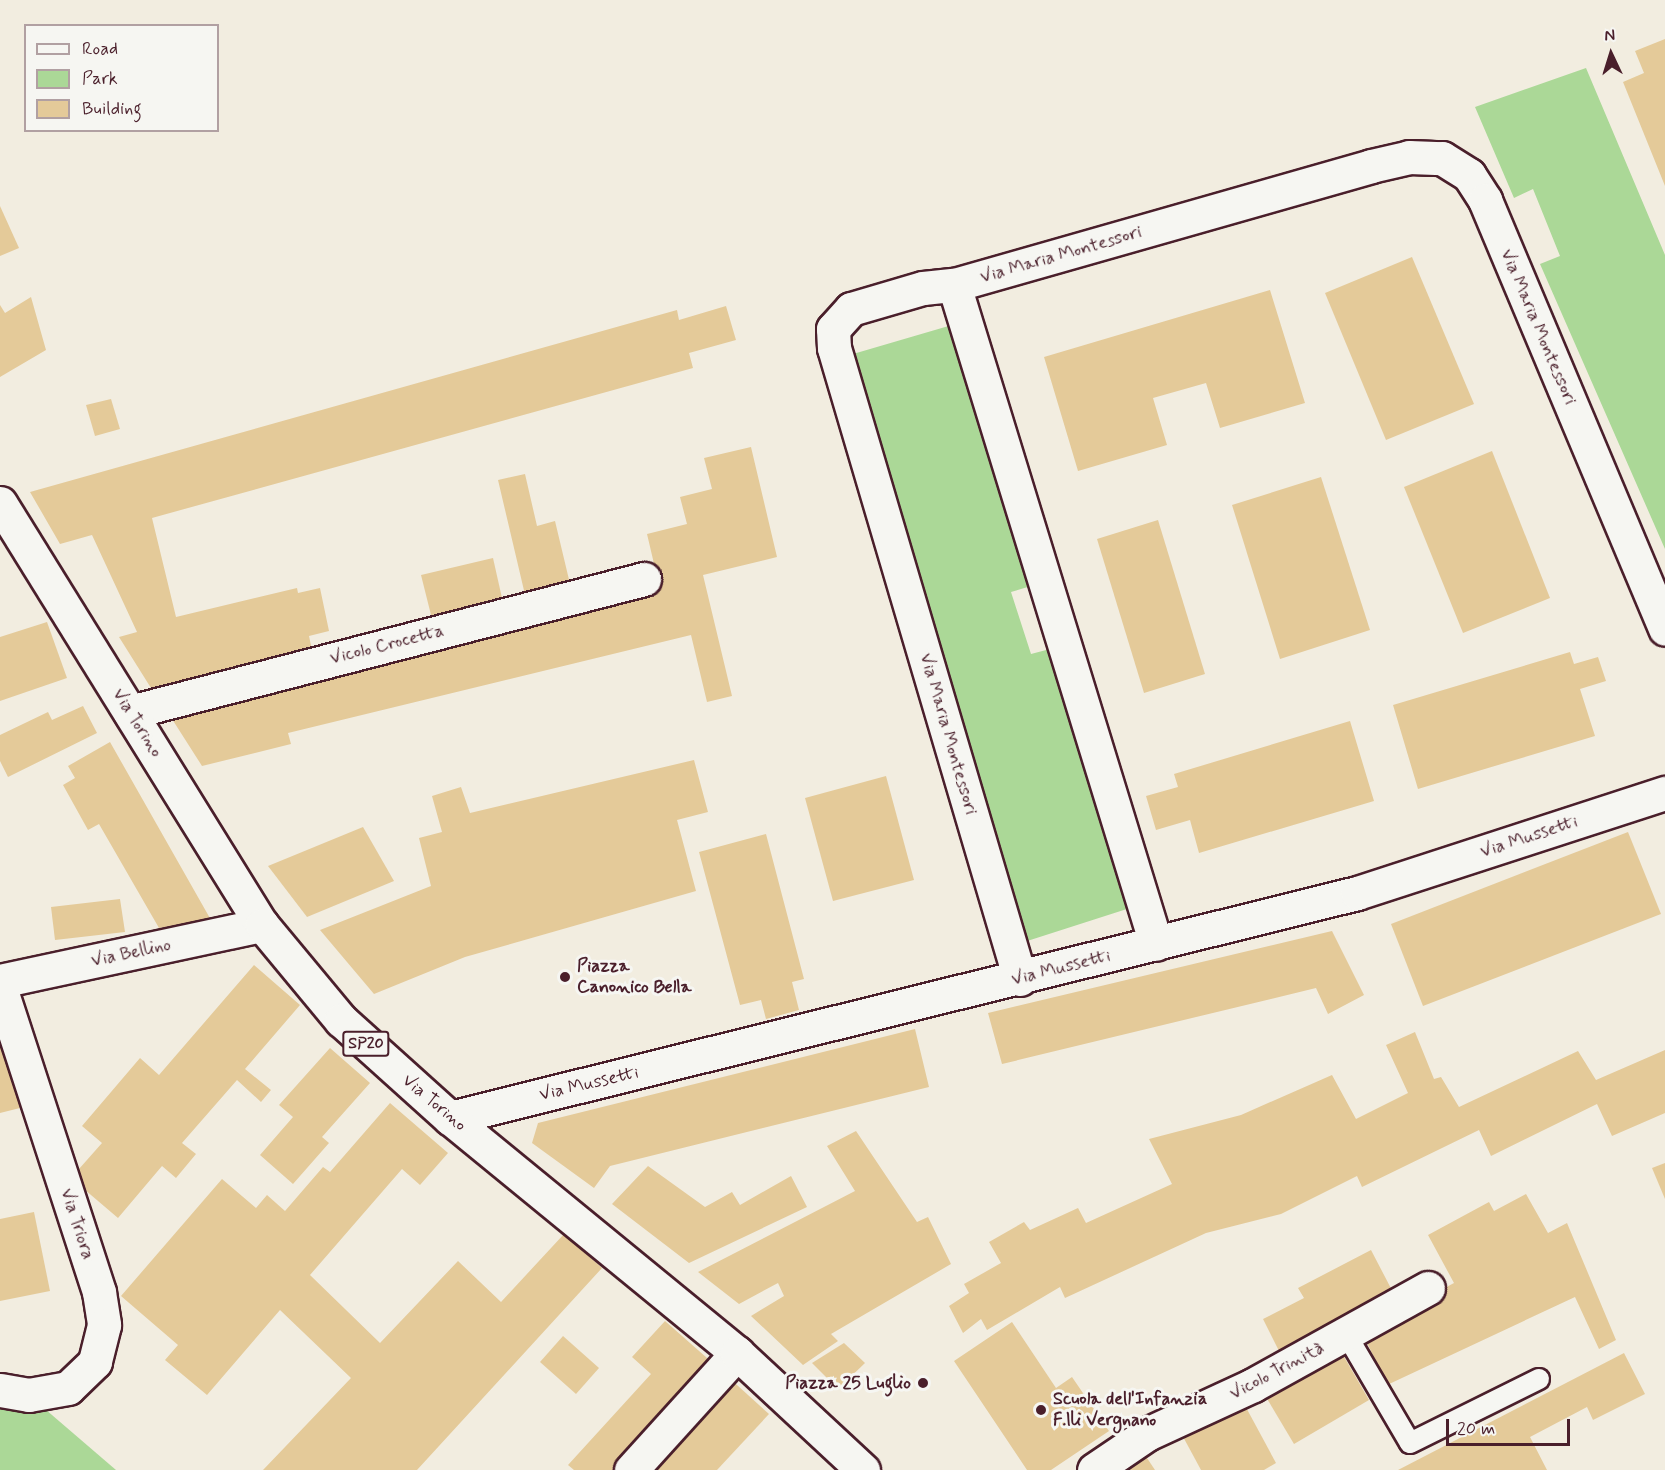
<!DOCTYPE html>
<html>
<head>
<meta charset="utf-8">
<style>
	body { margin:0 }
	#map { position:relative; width:1665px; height:1470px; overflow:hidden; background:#f2ede0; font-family:Mynerve,sans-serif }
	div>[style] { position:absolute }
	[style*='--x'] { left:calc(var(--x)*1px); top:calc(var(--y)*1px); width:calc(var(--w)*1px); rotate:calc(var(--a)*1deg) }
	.green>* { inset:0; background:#abd897 }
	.building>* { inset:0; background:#e4ca99 }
	.roads { filter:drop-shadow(2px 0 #4a1f2b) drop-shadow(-2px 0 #4a1f2b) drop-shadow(0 2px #4a1f2b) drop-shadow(0 -2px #4a1f2b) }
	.lane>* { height:20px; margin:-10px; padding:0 10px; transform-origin:10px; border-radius:10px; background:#f6f6f2 }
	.street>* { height:33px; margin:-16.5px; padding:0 16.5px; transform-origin:16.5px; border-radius:16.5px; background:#f6f6f2 }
	.primary>* { height:33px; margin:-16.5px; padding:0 16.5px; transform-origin:16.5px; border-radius:16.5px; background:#f6f6f2 }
	.dots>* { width:16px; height:16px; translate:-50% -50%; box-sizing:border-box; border:3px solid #f6f6f2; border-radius:50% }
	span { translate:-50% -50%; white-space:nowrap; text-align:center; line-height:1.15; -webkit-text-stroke:6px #f6f6f2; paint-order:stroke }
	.shield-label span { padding:2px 4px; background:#f6f6f2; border:2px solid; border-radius:4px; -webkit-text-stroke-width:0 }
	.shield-label { font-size:16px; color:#4a1f2b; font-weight:700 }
	.street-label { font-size:18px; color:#4a1f2b }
	.poi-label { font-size:18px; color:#4a1f2b; font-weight:700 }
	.left { translate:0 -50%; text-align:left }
	.right { translate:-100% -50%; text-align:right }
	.legend { position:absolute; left:24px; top:24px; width:195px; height:108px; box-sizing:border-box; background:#f6f6f2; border:2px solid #b1a0a2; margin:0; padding:8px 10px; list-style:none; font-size:18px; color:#4a1f2b }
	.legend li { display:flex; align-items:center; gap:12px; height:30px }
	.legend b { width:30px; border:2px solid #b1a0a2 }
	.north { position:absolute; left:1581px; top:24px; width:60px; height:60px; -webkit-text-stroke:4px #f6f6f2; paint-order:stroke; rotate:356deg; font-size:16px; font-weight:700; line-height:24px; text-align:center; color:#4a1f2b }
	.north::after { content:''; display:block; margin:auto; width:21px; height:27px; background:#4a1f2b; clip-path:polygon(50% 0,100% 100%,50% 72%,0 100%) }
	.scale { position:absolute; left:1446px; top:1419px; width:124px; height:27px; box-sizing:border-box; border:3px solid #4a1f2b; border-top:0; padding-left:8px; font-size:18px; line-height:21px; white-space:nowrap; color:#4a1f2b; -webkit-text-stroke:4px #f6f6f2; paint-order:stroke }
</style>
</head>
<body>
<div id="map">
	<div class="green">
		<div style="clip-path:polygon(1586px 68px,1665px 255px,1665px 549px,1540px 264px,1560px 256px,1533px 189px,1514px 198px,1475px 107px)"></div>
		<div style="clip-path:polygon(952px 325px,1031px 586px,1011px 592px,1031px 654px,1050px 649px,1130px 908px,1021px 943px,853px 354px)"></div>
		<div style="clip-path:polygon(0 1396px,38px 1403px,116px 1470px,0 1470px)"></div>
	</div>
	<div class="building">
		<div style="clip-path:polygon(1665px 39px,1665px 186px,1623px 82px,1644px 73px,1635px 51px)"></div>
		<div style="clip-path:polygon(0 206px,19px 248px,0 256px)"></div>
		<div style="clip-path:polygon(1412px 257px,1474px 404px,1386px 440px,1325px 293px)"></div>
		<div style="clip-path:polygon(1270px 290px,1305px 403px,1220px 428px,1206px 383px,1153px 398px,1167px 445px,1078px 471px,1044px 357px)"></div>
		<div style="clip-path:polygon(31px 297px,46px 350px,0 377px,0 305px,5px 313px)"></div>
		<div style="clip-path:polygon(726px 306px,736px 340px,689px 353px,693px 368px,152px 518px,176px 617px,297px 588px,298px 593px,320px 588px,329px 631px,309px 636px,313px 655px,156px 696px,119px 637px,137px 632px,92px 535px,60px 544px,30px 492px,677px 310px,679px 320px)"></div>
		<div style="clip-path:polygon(111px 399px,120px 429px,95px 436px,86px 405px)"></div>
		<div style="clip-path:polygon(751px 447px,777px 557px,703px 575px,732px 696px,707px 702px,691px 635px,288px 733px,291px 744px,202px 766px,165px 708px,659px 585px,647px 534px,687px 524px,680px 497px,712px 489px,704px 458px)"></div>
		<div style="clip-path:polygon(1492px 451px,1550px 598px,1463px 633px,1404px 487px)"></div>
		<div style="clip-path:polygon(525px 474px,537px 526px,555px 521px,571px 588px,526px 599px,498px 480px)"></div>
		<div style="clip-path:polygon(1321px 477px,1370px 630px,1280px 659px,1232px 505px)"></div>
		<div style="clip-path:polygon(1158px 520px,1205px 674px,1144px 693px,1097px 539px)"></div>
		<div style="clip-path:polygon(493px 558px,504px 607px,433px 623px,421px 575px)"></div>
		<div style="clip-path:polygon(47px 622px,67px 678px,0 701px,0 637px)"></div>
		<div style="clip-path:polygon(1570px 652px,1574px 664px,1598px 657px,1606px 681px,1580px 689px,1595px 736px,1418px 789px,1393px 705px)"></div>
		<div style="clip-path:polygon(83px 706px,97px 733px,8px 777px,0 761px,0 735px,48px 712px,52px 720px)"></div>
		<div style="clip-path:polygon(1350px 721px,1374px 801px,1199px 853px,1190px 820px,1156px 830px,1146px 796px,1178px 787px,1174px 774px)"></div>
		<div style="clip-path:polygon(110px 742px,211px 920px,159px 928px,99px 824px,88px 830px,63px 785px,75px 778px,68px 766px)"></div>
		<div style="clip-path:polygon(694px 760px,708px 812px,677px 820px,696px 891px,465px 957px,374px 994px,320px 930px,431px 886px,419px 838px,442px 832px,432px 796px,461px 787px,470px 813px)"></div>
		<div style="clip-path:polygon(886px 776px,914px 880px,833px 901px,805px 798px)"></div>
		<div style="clip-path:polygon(363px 827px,394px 881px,307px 917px,268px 866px)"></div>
		<div style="clip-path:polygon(1628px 832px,1661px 914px,1423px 1006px,1391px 924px)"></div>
		<div style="clip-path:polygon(766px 834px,804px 979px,792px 982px,799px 1010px,766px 1019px,761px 1000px,740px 1005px,699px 852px)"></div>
		<div style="clip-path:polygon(120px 899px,125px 932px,55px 940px,51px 907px)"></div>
		<div style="clip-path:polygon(1332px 931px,1364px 995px,1328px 1014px,1316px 988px,1002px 1064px,988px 1013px)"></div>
		<div style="clip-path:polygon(254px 965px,300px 1005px,245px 1069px,271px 1090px,261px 1102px,237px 1080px,182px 1143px,196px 1154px,176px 1178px,162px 1166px,118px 1218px,71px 1178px,102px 1143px,82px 1126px,140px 1058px,159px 1075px)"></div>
		<div style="clip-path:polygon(915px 1029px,929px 1087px,610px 1166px,594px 1188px,532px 1143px,538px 1123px)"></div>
		<div style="clip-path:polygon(0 1031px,20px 1108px,0 1113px)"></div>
		<div style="clip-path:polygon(1415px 1032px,1434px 1079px,1441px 1077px,1459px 1107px,1578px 1051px,1596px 1080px,1665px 1050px,1665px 1113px,1612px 1136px,1597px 1104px,1491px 1156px,1479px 1130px,1362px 1187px,1357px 1176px,1281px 1214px,1206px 1233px,1065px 1298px,1060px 1287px,987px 1330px,981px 1319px,963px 1333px,949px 1306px,969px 1293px,964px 1284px,1001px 1263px,989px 1242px,1024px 1222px,1030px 1230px,1078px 1208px,1086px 1223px,1172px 1184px,1149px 1139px,1241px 1115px,1332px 1075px,1356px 1119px,1408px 1093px,1386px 1045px)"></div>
		<div style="clip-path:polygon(330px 1048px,370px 1083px,322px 1137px,329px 1143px,293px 1184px,260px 1155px,293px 1117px,279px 1105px)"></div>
		<div style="clip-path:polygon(390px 1103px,448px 1153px,420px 1185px,402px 1169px,310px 1275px,380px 1343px,458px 1261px,501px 1302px,564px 1234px,602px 1268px,417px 1470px,263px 1470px,351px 1378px,280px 1310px,207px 1395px,165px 1360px,178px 1345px,121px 1296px,222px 1179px,256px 1208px,267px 1195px,285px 1211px,323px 1167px,330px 1172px)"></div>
		<div style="clip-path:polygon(856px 1131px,917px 1222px,928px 1217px,951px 1264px,831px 1334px,838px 1341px,803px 1365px,751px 1316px,784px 1296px,778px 1283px,739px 1304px,698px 1272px,855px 1191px,827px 1146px)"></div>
		<div style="clip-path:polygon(1665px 1163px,1665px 1199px,1652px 1168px)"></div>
		<div style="clip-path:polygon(648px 1166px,705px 1207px,732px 1192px,740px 1205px,791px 1176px,807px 1207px,689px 1263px,612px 1204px)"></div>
		<div style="clip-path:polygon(1526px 1194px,1548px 1233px,1567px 1223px,1616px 1340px,1599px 1349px,1575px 1297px,1387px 1385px,1362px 1332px,1454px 1283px,1428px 1235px,1489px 1202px,1494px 1211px)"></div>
		<div style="clip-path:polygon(34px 1212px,50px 1291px,0 1301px,0 1219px)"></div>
		<div style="clip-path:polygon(1371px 1250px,1396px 1298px,1282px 1357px,1263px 1319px,1304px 1298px,1298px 1288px)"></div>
		<div style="clip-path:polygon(665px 1321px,715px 1365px,620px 1470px,574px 1470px,568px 1465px,651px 1374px,632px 1357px)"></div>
		<div style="clip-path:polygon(1012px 1322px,1056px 1388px,1072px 1377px,1109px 1431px,1051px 1470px,1027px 1470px,954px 1361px)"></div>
		<div style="clip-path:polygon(563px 1336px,599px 1368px,576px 1394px,540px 1362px)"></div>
		<div style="clip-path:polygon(844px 1343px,865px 1363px,838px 1389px,812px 1363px)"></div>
		<div style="clip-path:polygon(1339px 1348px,1369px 1400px,1294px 1444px,1263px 1392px)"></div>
		<div style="clip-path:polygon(1624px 1353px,1645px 1394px,1593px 1420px,1587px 1407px,1530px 1437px,1547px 1470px,1398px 1470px)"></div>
		<div style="clip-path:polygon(726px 1375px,769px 1414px,717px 1470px,640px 1470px)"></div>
		<div style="clip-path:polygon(1242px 1400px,1276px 1463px,1264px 1470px,1201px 1470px,1181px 1433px)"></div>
		<div style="clip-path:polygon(1143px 1452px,1155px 1470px,1117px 1470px)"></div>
	</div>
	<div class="roads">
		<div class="lane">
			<div style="--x:1346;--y:1334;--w:126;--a:59.6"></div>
			<div style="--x:1410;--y:1443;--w:144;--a:-26.4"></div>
		</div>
		<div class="street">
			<div style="--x:954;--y:285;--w:689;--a:72.96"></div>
			<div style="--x:130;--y:712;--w:531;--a:-14.51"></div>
			<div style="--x:1020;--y:979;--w:658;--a:-106.42"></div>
			<div style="--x:834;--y:348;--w:19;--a:-93"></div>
			<div style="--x:833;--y:329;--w:27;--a:-48"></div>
			<div style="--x:851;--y:309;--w:75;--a:-16.3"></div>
			<div style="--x:923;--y:288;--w:31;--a:-6"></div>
			<div style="--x:954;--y:285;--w:434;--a:-15.9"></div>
			<div style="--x:1371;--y:166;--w:39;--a:-13"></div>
			<div style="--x:1409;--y:157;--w:33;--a:2"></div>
			<div style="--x:1442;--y:158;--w:32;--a:32"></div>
			<div style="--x:1469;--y:175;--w:30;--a:57"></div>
			<div style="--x:1485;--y:200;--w:465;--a:67.2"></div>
			<div style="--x:0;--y:981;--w:268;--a:-12.1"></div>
			<div style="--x:0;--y:987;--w:321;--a:72"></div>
			<div style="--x:99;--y:1292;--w:33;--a:81"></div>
			<div style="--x:104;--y:1325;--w:38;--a:104"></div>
			<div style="--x:95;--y:1362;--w:37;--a:136"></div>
			<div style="--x:68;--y:1388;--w:40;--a:170"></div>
			<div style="--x:29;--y:1395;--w:29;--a:-170"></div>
			<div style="--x:450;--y:1118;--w:934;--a:-13.93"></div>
			<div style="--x:1357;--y:893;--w:324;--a:-18"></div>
			<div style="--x:631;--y:1470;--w:158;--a:-47.8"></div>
			<div style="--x:1094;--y:1470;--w:64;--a:-34.2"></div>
			<div style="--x:1147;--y:1434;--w:117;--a:-24.8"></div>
			<div style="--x:1253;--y:1385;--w:200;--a:-29"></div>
		</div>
		<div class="primary">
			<div style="--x:0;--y:503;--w:497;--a:58.2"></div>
			<div style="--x:262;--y:925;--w:124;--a:50.3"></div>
			<div style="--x:341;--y:1020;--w:147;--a:42"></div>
			<div style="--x:450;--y:1118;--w:371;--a:39.3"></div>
			<div style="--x:737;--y:1353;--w:172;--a:42.9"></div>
		</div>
	</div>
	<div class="dots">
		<div style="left:565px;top:977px;background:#4a1f2b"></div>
		<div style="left:923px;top:1383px;background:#4a1f2b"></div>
		<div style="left:1041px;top:1410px;background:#4a1f2b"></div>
	</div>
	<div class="shield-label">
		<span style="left:366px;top:1044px">SP20</span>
	</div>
	<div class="street-label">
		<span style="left:1061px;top:255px;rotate:-16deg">Via Maria Montessori</span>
		<span style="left:1538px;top:327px;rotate:67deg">Via Maria Montessori</span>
		<span style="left:387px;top:645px;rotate:-14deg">Vicolo Crocetta</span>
		<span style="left:137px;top:723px;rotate:58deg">Via Torino</span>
		<span style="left:948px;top:734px;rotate:74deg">Via Maria Montessori</span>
		<span style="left:1529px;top:837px;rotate:-18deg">Via Mussetti</span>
		<span style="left:131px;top:953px;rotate:-12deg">Via Bellino</span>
		<span style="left:1061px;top:968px;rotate:-14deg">Via Mussetti</span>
		<span style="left:589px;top:1084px;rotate:-13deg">Via Mussetti</span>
		<span style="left:434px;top:1103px;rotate:40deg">Via Torino</span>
		<span style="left:77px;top:1224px;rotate:72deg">Via Triora</span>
		<span style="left:1277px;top:1371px;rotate:-28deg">Vicolo Trinità</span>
	</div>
	<div class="poi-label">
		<span class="left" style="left:577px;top:977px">Piazza<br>Canonico Bella</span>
		<span class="right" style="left:911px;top:1383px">Piazza 25 Luglio</span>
		<span class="left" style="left:1053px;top:1410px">Scuola dell'Infanzia<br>F.lli Vergnano</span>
	</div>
	<ul class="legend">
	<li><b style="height:8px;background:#f6f6f2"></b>Road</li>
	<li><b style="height:16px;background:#abd897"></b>Park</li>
	<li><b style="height:16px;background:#e4ca99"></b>Building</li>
	</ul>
	<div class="north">N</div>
	<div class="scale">20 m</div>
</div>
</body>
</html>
